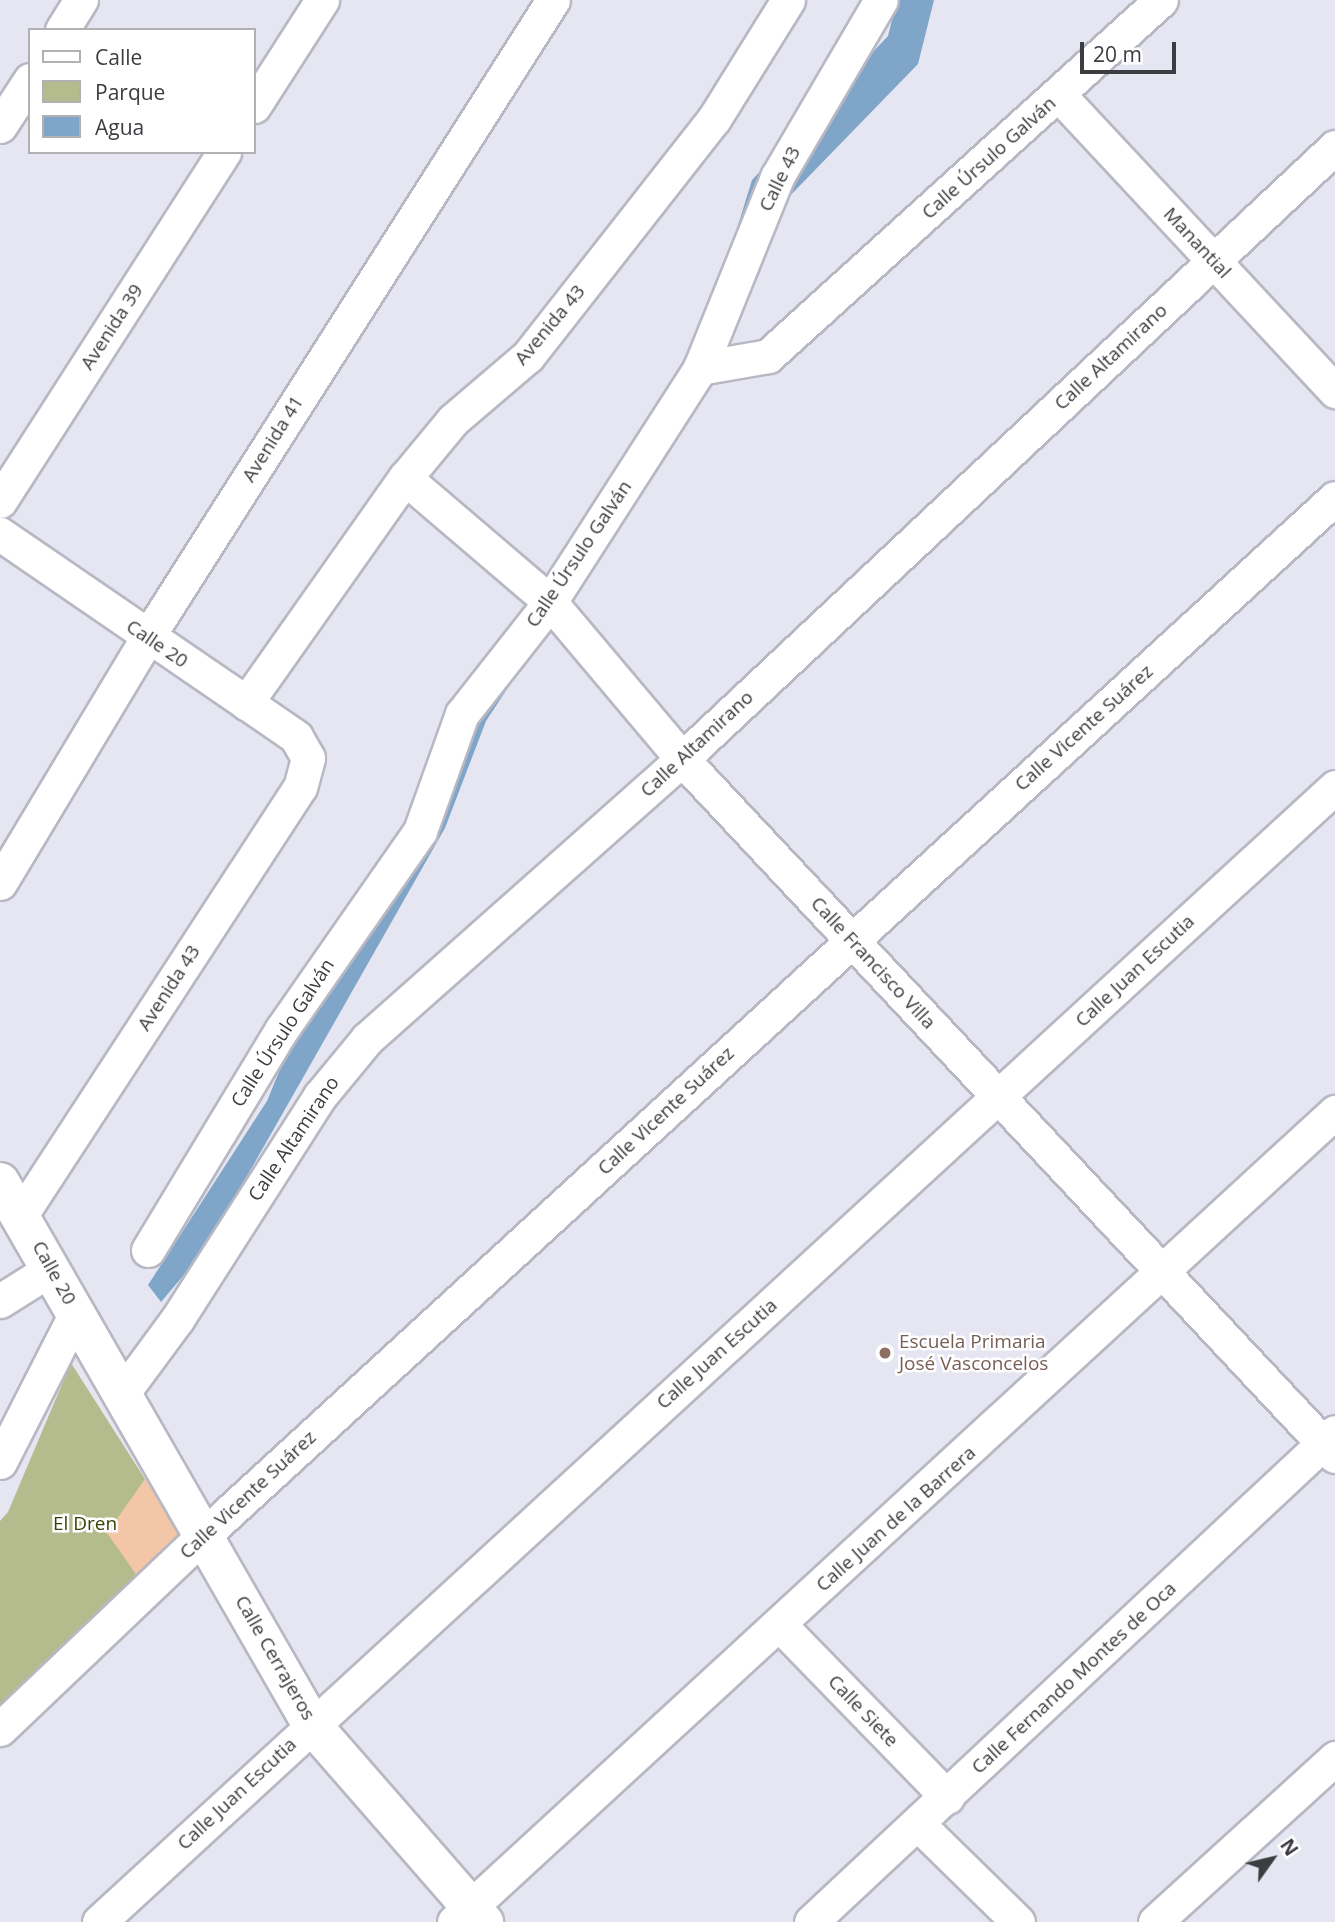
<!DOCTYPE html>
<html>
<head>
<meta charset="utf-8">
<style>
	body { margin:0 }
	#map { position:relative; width:1335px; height:1922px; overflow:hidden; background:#e5e6f2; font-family:"Open Sans",sans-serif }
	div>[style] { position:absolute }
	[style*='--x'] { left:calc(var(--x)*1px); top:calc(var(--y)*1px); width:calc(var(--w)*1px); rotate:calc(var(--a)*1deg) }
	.green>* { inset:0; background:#b4bc8d }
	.water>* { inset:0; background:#7fa5c8 }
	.building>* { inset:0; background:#f2c6a6 }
	.roads { filter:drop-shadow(2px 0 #b7b8c3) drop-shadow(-2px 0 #b7b8c3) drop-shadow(0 2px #b7b8c3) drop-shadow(0 -2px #b7b8c3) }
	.street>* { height:33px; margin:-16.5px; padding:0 16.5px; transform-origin:16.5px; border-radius:16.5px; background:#fff }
	.secondary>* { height:38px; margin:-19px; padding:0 19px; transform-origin:19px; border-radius:19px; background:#fff }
	.dots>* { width:19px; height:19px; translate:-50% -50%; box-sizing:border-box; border:4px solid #fff; border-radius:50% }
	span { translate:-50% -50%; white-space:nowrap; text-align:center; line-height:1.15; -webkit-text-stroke:5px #fff; paint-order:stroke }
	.street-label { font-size:19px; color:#3c3d41 }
	.education-label { font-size:19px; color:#785e54 }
	.left { translate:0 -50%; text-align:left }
	.park-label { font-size:19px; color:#3b4106 }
	.legend { position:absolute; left:28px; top:28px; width:228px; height:126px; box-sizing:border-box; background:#fff; border:2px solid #b1b1b3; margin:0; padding:9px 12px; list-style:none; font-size:21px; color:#3c3d41 }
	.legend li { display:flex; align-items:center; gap:14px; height:35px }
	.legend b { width:35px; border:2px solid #b1b1b3 }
	.north { position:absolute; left:1237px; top:1824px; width:70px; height:70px; -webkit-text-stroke:5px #fff; paint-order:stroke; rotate:56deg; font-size:19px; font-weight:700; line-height:28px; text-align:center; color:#3c3d41 }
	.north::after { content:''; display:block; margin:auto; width:24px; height:32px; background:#3c3d41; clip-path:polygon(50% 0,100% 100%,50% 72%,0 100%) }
	.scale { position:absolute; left:1080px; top:42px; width:96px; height:32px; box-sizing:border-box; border:4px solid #3c3d41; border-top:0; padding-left:9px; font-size:21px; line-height:24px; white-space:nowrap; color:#3c3d41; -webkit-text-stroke:5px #fff; paint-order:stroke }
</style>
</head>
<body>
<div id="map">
	<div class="green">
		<div style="clip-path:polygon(71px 1363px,182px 1537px,0 1704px,0 1521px,8px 1512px)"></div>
	</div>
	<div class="water">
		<div style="clip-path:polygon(897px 0,934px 0,918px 64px,781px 205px,725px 357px,486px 721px,445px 828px,205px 1250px,161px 1302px,148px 1285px,267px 1101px,320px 972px,554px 569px,705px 332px,752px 180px,888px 36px)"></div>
	</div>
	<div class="building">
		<div style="clip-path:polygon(145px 1479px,182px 1537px,138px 1577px,107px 1533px)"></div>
	</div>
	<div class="roads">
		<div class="street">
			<div style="--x:62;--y:30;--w:36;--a:-58"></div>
			<div style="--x:1059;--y:95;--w:405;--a:47"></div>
			<div style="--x:254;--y:106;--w:126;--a:-57.3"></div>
			<div style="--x:0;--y:126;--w:55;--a:-56.9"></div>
			<div style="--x:700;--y:368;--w:69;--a:-10"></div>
			<div style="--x:768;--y:356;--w:530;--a:-42.17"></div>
			<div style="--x:405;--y:478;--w:191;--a:40.5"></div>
			<div style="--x:550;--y:602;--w:205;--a:49.9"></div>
			<div style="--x:682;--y:759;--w:955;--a:46.87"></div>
			<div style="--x:0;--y:501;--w:415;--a:-57.3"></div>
			<div style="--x:0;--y:534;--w:359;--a:34.4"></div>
			<div style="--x:296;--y:737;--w:24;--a:60"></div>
			<div style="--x:308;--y:758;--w:30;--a:105"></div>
			<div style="--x:300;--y:787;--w:511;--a:123.1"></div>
			<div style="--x:246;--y:703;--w:276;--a:-54.8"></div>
			<div style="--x:405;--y:478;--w:75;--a:-50.4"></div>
			<div style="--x:453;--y:420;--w:99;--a:-40.5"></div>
			<div style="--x:528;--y:356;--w:301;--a:-51.9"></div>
			<div style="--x:714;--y:119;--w:140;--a:-58.1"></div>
			<div style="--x:0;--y:883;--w:286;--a:-59"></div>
			<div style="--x:147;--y:638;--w:756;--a:-57.53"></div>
			<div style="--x:148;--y:1250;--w:258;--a:-58.8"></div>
			<div style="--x:282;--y:1029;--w:241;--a:-55.1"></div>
			<div style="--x:420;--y:831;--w:124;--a:-70.3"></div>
			<div style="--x:462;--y:714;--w:142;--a:-51.8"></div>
			<div style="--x:550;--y:602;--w:278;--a:-57.3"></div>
			<div style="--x:700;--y:368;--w:206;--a:-68"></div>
			<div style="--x:777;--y:177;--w:205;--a:-59.6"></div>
			<div style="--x:0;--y:1301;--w:60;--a:-32.1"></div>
			<div style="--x:122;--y:1394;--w:94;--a:-53.6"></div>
			<div style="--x:178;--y:1318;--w:264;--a:-57.4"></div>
			<div style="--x:320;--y:1096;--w:74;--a:-50.5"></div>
			<div style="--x:367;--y:1039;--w:421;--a:-41.6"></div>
			<div style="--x:682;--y:759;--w:895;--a:-43.14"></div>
			<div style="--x:0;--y:1462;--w:167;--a:-63"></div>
			<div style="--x:780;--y:1625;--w:240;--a:45.8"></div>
			<div style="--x:0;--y:1729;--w:282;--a:-43.6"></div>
			<div style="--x:204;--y:1535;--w:1534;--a:-42.52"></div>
			<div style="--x:918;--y:1824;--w:140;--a:44.4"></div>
			<div style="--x:99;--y:1922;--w:1678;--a:-42.56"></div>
			<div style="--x:454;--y:1922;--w:1197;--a:-42.6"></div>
			<div style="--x:811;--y:1922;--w:717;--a:-43.08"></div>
			<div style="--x:1155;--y:1922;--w:244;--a:-42.3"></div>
		</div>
		<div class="secondary">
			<div style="--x:0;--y:1182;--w:626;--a:60.12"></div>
			<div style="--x:312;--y:1725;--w:262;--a:48.9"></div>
		</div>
	</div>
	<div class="dots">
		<div style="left:885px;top:1353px;background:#8d6e63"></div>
	</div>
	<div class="street-label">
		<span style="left:989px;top:158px;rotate:-42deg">Calle Úrsulo Galván</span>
		<span style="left:780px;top:179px;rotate:-64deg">Calle 43</span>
		<span style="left:1197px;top:243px;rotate:47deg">Manantial</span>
		<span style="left:550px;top:325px;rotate:-50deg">Avenida 43</span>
		<span style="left:112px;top:327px;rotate:-57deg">Avenida 39</span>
		<span style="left:1111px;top:357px;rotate:-43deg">Calle Altamirano</span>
		<span style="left:273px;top:439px;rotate:-58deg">Avenida 41</span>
		<span style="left:579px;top:554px;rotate:-56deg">Calle Úrsulo Galván</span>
		<span style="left:157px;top:644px;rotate:34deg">Calle 20</span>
		<span style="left:1084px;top:728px;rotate:-42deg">Calle Vicente Suárez</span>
		<span style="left:697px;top:744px;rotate:-43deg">Calle Altamirano</span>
		<span style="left:873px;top:963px;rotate:47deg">Calle Francisco Villa</span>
		<span style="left:1135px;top:971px;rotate:-43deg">Calle Juan Escutia</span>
		<span style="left:169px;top:988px;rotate:-57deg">Avenida 43</span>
		<span style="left:283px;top:1033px;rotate:-57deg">Calle Úrsulo Galván</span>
		<span style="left:666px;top:1111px;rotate:-43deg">Calle Vicente Suárez</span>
		<span style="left:294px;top:1139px;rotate:-56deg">Calle Altamirano</span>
		<span style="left:54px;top:1273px;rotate:61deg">Calle 20</span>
		<span style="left:717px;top:1354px;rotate:-42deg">Calle Juan Escutia</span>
		<span style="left:248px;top:1495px;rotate:-43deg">Calle Vicente Suárez</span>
		<span style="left:896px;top:1519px;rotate:-42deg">Calle Juan de la Barrera</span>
		<span style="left:275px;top:1658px;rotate:60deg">Calle Cerrajeros</span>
		<span style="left:1074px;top:1678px;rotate:-43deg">Calle Fernando Montes de Oca</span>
		<span style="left:863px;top:1711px;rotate:46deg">Calle Siete</span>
		<span style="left:237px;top:1794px;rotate:-43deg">Calle Juan Escutia</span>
	</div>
	<div class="education-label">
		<span class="left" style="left:899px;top:1353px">Escuela Primaria<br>José Vasconcelos</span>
	</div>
	<div class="park-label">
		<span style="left:85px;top:1524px">El Dren</span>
	</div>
	<ul class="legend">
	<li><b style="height:9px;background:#fff"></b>Calle</li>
	<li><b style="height:19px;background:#b4bc8d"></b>Parque</li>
	<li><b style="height:19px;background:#7fa5c8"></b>Agua</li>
	</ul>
	<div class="north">N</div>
	<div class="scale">20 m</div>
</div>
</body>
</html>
